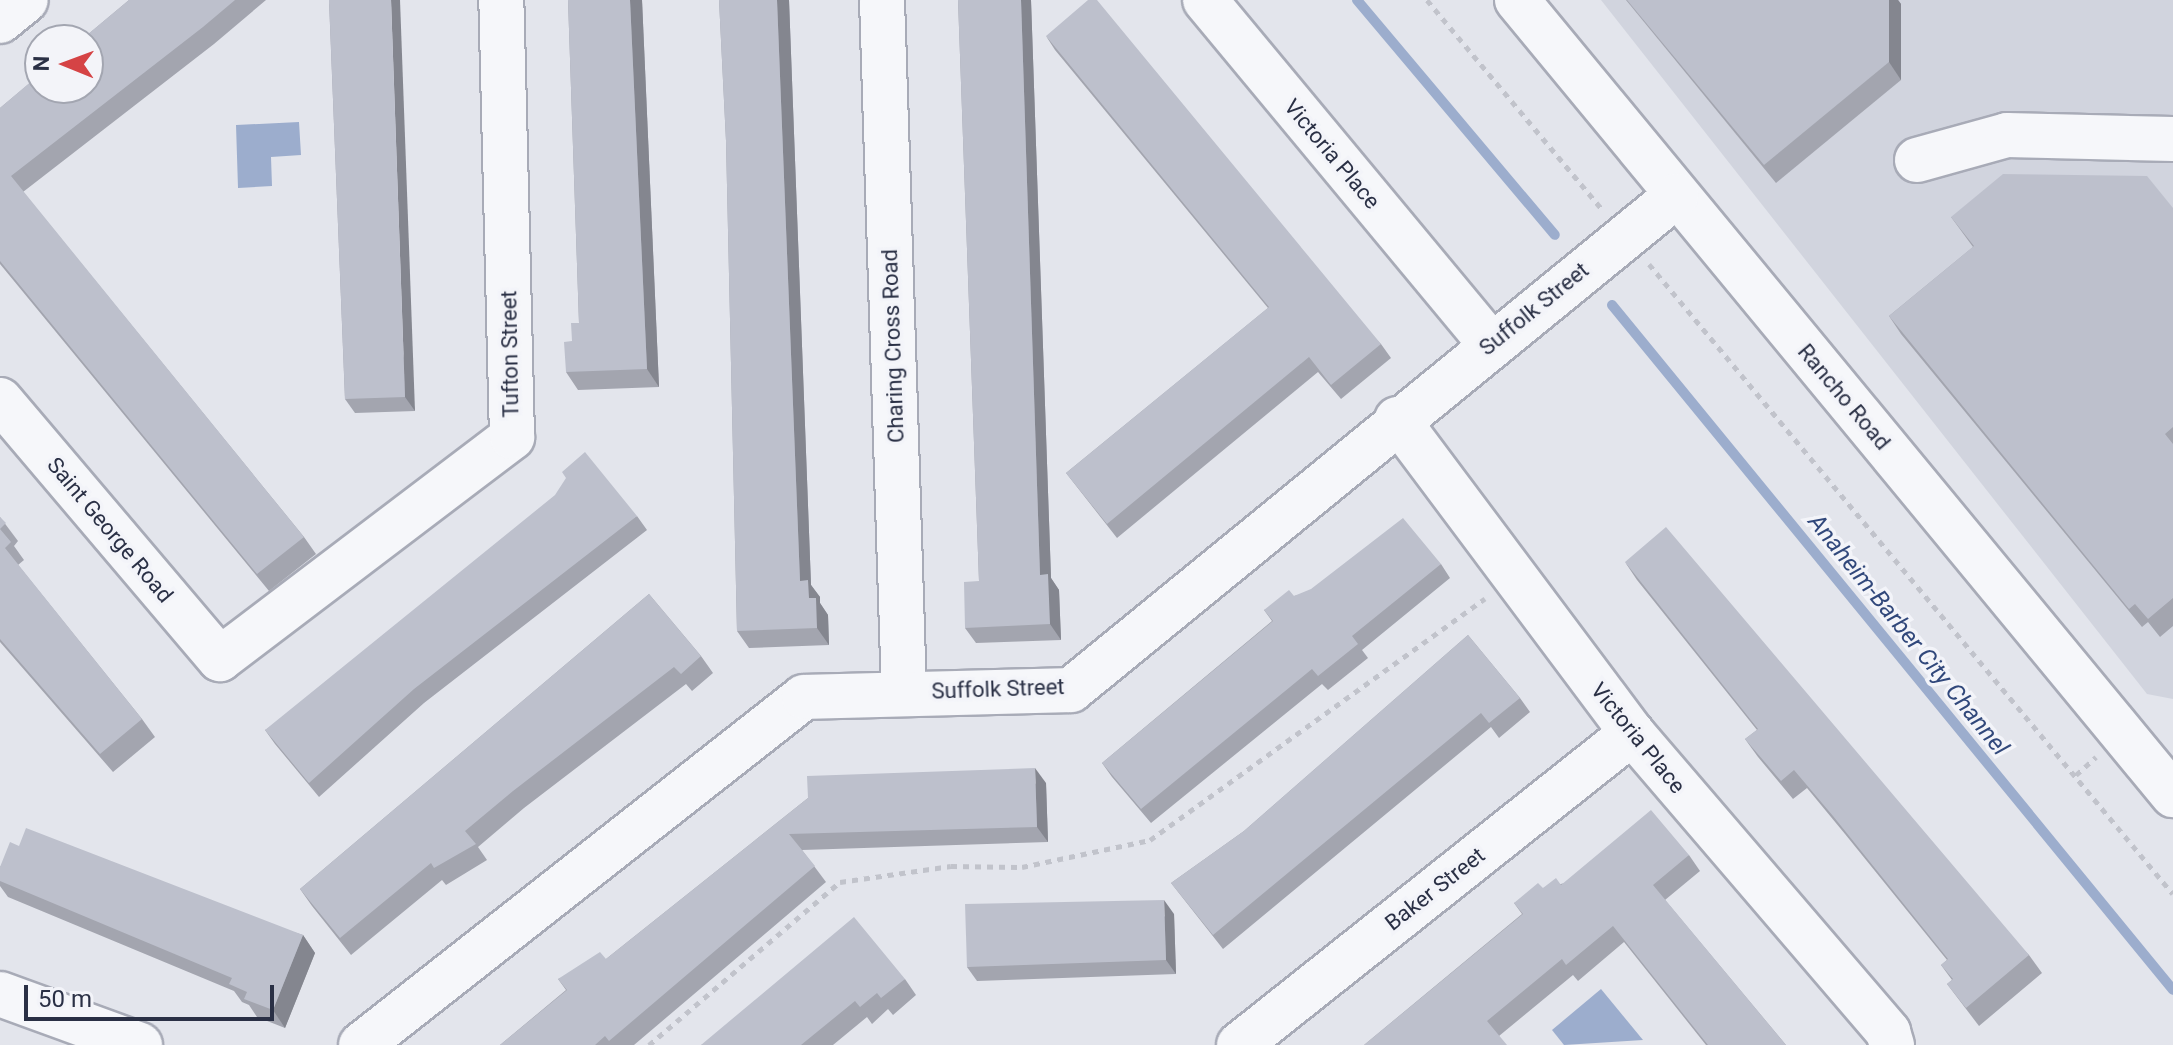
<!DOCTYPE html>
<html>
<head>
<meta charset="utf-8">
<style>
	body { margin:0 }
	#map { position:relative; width:2173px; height:1045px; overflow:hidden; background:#e3e5ec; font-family:Roboto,sans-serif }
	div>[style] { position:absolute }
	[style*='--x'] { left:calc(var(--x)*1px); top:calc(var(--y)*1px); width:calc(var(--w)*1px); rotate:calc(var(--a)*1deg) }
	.built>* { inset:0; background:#d1d4de }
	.water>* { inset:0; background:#9cadcd }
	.stream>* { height:10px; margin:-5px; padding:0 5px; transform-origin:5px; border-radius:5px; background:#9cadcd }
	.path>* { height:5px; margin-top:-2.5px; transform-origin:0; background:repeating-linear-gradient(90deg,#c1c3cb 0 6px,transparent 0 12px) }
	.roads { filter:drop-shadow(2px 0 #a8abb7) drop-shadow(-2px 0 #a8abb7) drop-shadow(0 2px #a8abb7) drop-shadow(0 -2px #a8abb7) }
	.minor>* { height:44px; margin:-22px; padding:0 22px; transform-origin:22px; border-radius:22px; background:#f6f7fa }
	.wall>* { inset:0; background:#a3a5af }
	.shaded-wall>* { inset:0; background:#84868f }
	.building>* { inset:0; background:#bdc0cc }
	span { translate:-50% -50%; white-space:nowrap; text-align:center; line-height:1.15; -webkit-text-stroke:7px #f3f4f9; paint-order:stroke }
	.street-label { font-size:22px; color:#2a3045 }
	.water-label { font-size:24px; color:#31487b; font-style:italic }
	.north { position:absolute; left:24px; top:24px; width:80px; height:80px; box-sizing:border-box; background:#f3f4f9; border:2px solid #a3a6b1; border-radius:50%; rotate:271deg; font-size:22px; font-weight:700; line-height:32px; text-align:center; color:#2a3045 }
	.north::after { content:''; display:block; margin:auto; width:28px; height:36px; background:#d54345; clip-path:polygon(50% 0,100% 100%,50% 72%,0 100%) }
	.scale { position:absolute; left:24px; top:985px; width:250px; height:36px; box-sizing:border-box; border:4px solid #2a3045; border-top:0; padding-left:10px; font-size:24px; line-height:28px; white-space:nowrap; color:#2a3045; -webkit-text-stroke:6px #f3f4f9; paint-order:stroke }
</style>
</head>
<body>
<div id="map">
	<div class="built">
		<div style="clip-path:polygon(1601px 0,2173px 0,2173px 699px,2147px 694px)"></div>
	</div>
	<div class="water">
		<div style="clip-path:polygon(299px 122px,301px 155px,271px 157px,272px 186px,238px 188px,236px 125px)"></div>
		<div style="clip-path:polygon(1601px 989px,1643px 1040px,1564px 1045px,1552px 1030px)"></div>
	</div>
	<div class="stream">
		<div style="--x:1357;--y:0;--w:307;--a:49.9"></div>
		<div style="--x:1612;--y:305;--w:885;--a:50.68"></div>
	</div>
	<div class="path">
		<div style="--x:1427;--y:0;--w:271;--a:50.1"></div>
		<div style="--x:1649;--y:264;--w:819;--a:50.25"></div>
		<div style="--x:2076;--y:775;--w:27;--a:-42"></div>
		<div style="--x:649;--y:1045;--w:251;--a:-40.5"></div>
		<div style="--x:840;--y:882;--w:112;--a:-8.2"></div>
		<div style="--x:951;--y:866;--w:71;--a:0.8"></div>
		<div style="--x:1022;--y:867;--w:131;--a:-11.9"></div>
		<div style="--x:1150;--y:840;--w:413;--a:-35.8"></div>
	</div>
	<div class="roads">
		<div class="minor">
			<div style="--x:882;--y:0;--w:692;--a:88.18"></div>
			<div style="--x:1205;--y:0;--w:448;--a:50.3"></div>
			<div style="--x:1517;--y:0;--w:1031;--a:50.47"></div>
			<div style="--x:0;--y:21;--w:33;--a:-39"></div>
			<div style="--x:1917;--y:160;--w:93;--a:-15.5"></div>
			<div style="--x:2007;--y:135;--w:166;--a:1.4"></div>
			<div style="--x:0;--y:400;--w:340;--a:49.7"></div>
			<div style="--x:220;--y:659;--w:367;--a:-37.2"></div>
			<div style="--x:512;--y:437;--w:437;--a:-91.4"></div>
			<div style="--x:1397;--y:419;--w:392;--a:53.2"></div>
			<div style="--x:1632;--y:733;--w:394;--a:49.4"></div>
			<div style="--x:1888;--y:1032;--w:14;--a:73"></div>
			<div style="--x:0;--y:994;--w:149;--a:20"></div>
			<div style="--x:361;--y:1045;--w:563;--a:-38.15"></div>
			<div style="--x:804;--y:697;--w:267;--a:-1.5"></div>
			<div style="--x:1071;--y:690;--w:782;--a:-39.24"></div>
			<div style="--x:1239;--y:1045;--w:502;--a:-38.45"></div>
		</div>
	</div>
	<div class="wall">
		<div style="clip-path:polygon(129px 0,266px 0,214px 44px,23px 192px,304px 537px,316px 554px,269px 591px,0 264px,0 108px)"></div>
		<div style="clip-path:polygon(329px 0,415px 411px,355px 413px,345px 399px)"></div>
		<div style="clip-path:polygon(568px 0,642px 0,659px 387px,578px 390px,566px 372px,572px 341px,579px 323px)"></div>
		<div style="clip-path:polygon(719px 0,789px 0,811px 585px,820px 597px,820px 603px,828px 615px,829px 645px,749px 648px,737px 631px,726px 141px)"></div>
		<div style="clip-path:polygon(958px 0,1031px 0,1051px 578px,1059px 590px,1061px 640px,976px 643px,965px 628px,979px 581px)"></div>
		<div style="clip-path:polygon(1626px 0,1898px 0,1901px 4px,1901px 80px,1776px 183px)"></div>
		<div style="clip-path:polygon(1046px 36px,1381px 344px,1391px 358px,1341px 399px,1318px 372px,1117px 538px,1066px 473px,1268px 308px,1055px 50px)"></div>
		<div style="clip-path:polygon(2173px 208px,2173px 626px,2160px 637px,2148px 622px,2142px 627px,1901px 334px,1889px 316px,1973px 247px,1951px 217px)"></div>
		<div style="clip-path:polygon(637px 516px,647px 530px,424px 703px,319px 797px,275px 744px,265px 730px)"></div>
		<div style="clip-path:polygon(0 517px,18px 541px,14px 546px,24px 560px,18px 565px,142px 719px,155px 737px,113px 772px,0 642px)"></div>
		<div style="clip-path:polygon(1625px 562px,2029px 955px,2042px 973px,1979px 1026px,1947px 984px,1952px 980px,1941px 965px,1947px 960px,1845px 834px,1807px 788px,1793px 799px,1758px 757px,1745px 739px,1757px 730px,1637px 580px)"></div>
		<div style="clip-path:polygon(1441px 564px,1450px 578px,1362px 650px,1368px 658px,1328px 690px,1322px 684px,1151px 823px,1112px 777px,1102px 763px,1272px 621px,1264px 610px,1294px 596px)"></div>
		<div style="clip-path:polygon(649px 594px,701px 656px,713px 673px,692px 691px,686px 684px,524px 808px,478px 847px,487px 860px,446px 885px,442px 880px,351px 955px,312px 906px,300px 889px)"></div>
		<div style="clip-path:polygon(1468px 635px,1520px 698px,1530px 712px,1499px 738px,1491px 727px,1223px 949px,1171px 883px,1244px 831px)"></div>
		<div style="clip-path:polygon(1046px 783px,1048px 842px,802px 850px,826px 882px,634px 1045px,500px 1045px,566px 990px,558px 979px,606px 959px,808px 798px)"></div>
		<div style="clip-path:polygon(19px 846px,303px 935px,315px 953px,285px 1028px,257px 1017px,249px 1005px,242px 1002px,234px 991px,8px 897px,0 886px,0 867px)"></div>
		<div style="clip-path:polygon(1689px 855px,1700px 871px,1665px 900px,1786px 1045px,1706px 1045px,1624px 942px,1578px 981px,1573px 975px,1499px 1036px,1364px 1045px,1522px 914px,1514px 903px,1543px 888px)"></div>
		<div style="clip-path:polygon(1174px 914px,1176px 974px,977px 981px,967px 967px)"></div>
		<div style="clip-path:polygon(905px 979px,916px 995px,893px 1015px,888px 1009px,872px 1024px,867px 1017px,833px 1045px,701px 1045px)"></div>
	</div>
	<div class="shaded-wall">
		<div style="clip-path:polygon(391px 0,400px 0,415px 411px,405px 397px)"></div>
		<div style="clip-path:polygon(630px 0,642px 0,659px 387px,647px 369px)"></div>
		<div style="clip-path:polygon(777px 0,789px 0,811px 585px,820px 597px,820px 603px,828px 615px,829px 645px,817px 628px,809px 598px,800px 581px)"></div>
		<div style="clip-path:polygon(1021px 0,1031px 0,1051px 578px,1059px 590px,1061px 640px,1050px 624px,1040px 575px)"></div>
		<div style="clip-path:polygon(1889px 0,1898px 0,1901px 4px,1901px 80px,1889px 62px)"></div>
		<div style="clip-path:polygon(1035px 768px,1046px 783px,1048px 842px,1037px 827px)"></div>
		<div style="clip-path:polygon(1164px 900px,1174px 914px,1176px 974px,1166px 960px)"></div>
		<div style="clip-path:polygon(303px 935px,315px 953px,285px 1028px,273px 1010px)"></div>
	</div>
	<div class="building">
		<div style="clip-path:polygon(129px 0,235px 0,203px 27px,11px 176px,304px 537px,257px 574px,0 261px,0 108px,40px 74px,40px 88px,88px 88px,88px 40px,81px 40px)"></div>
		<div style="clip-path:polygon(329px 0,391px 0,405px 397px,345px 399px)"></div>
		<div style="clip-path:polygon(568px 0,630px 0,647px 369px,566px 372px,564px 342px,572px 341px,571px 323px,579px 323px)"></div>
		<div style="clip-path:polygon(719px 0,777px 0,800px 581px,808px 580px,809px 598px,816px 598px,817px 628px,737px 631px,726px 141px)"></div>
		<div style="clip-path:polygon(958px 0,1021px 0,1040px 575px,1048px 574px,1050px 624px,965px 628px,964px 582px,979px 581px)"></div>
		<div style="clip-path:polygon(1088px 0,1097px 0,1381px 344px,1331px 385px,1309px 357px,1107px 524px,1066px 473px,1269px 307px,1046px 36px)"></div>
		<div style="clip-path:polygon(1627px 0,1889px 0,1889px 62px,1764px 165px)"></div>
		<div style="clip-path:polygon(2003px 174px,2147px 176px,2173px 208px,2173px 427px,2165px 434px,2173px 444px,2173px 598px,2148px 619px,2135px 604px,2129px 609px,1889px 316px,1974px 246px,1951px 217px)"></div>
		<div style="clip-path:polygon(585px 452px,637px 516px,414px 689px,309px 783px,265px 730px,555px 495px,566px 478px,562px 472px)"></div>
		<div style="clip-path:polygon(0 517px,6px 523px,0 529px)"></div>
		<div style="clip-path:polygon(1403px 518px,1441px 564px,1352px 636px,1358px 644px,1318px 676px,1312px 669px,1141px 809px,1102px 763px,1273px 621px,1264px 610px,1289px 590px,1294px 596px,1311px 589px)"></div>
		<div style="clip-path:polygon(1666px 527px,2029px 955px,1966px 1008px,1947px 984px,1953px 979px,1941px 965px,1948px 959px,1833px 816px,1794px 770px,1781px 781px,1745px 739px,1758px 729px,1625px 562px)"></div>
		<div style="clip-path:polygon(0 529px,11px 542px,5px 548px,142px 719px,100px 754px,0 639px)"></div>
		<div style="clip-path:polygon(649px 594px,701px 656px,681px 674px,674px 667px,513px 791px,465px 831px,476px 844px,434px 868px,431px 863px,340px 938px,300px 889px)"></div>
		<div style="clip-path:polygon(1468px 635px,1520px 698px,1489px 723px,1481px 713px,1213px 935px,1171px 883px,1244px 831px)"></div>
		<div style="clip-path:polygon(1035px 768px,1037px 827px,789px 834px,815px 866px,609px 1041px,605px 1036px,595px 1045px,500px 1045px,567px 990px,558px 979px,600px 952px,606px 959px,808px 798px,807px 776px)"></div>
		<div style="clip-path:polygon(1651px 810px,1689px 855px,1653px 885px,1786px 1045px,1708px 1045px,1613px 926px,1566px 965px,1562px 959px,1487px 1021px,1507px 1045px,1364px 1045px,1523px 914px,1514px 903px,1538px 883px,1543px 888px,1556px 878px,1561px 885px)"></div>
		<div style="clip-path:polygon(26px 828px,303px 935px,273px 1010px,244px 999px,247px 992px,229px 984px,232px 978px,0 881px,0 867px,10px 842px,19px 846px)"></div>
		<div style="clip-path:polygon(1164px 900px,1166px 960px,967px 967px,965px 904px)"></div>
		<div style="clip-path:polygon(854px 917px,905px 979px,881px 998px,877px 993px,860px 1007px,855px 1001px,801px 1045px,701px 1045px)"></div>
	</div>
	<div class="street-label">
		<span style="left:1332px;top:154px;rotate:50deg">Victoria Place</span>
		<span style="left:1534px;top:309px;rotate:-39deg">Suffolk Street</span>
		<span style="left:893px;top:346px;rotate:-92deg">Charing Cross Road</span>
		<span style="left:510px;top:354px;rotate:-91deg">Tufton Street</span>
		<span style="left:1844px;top:397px;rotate:50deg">Rancho Road</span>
		<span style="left:110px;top:530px;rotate:50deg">Saint George Road</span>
		<span style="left:998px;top:689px;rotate:-2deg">Suffolk Street</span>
		<span style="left:1638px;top:738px;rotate:51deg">Victoria Place</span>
		<span style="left:1435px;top:889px;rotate:-38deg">Baker Street</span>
	</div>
	<div class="water-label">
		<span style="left:1908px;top:635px;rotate:51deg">Anaheim-Barber City Channel</span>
	</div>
	<div class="north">N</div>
	<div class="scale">50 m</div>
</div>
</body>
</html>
